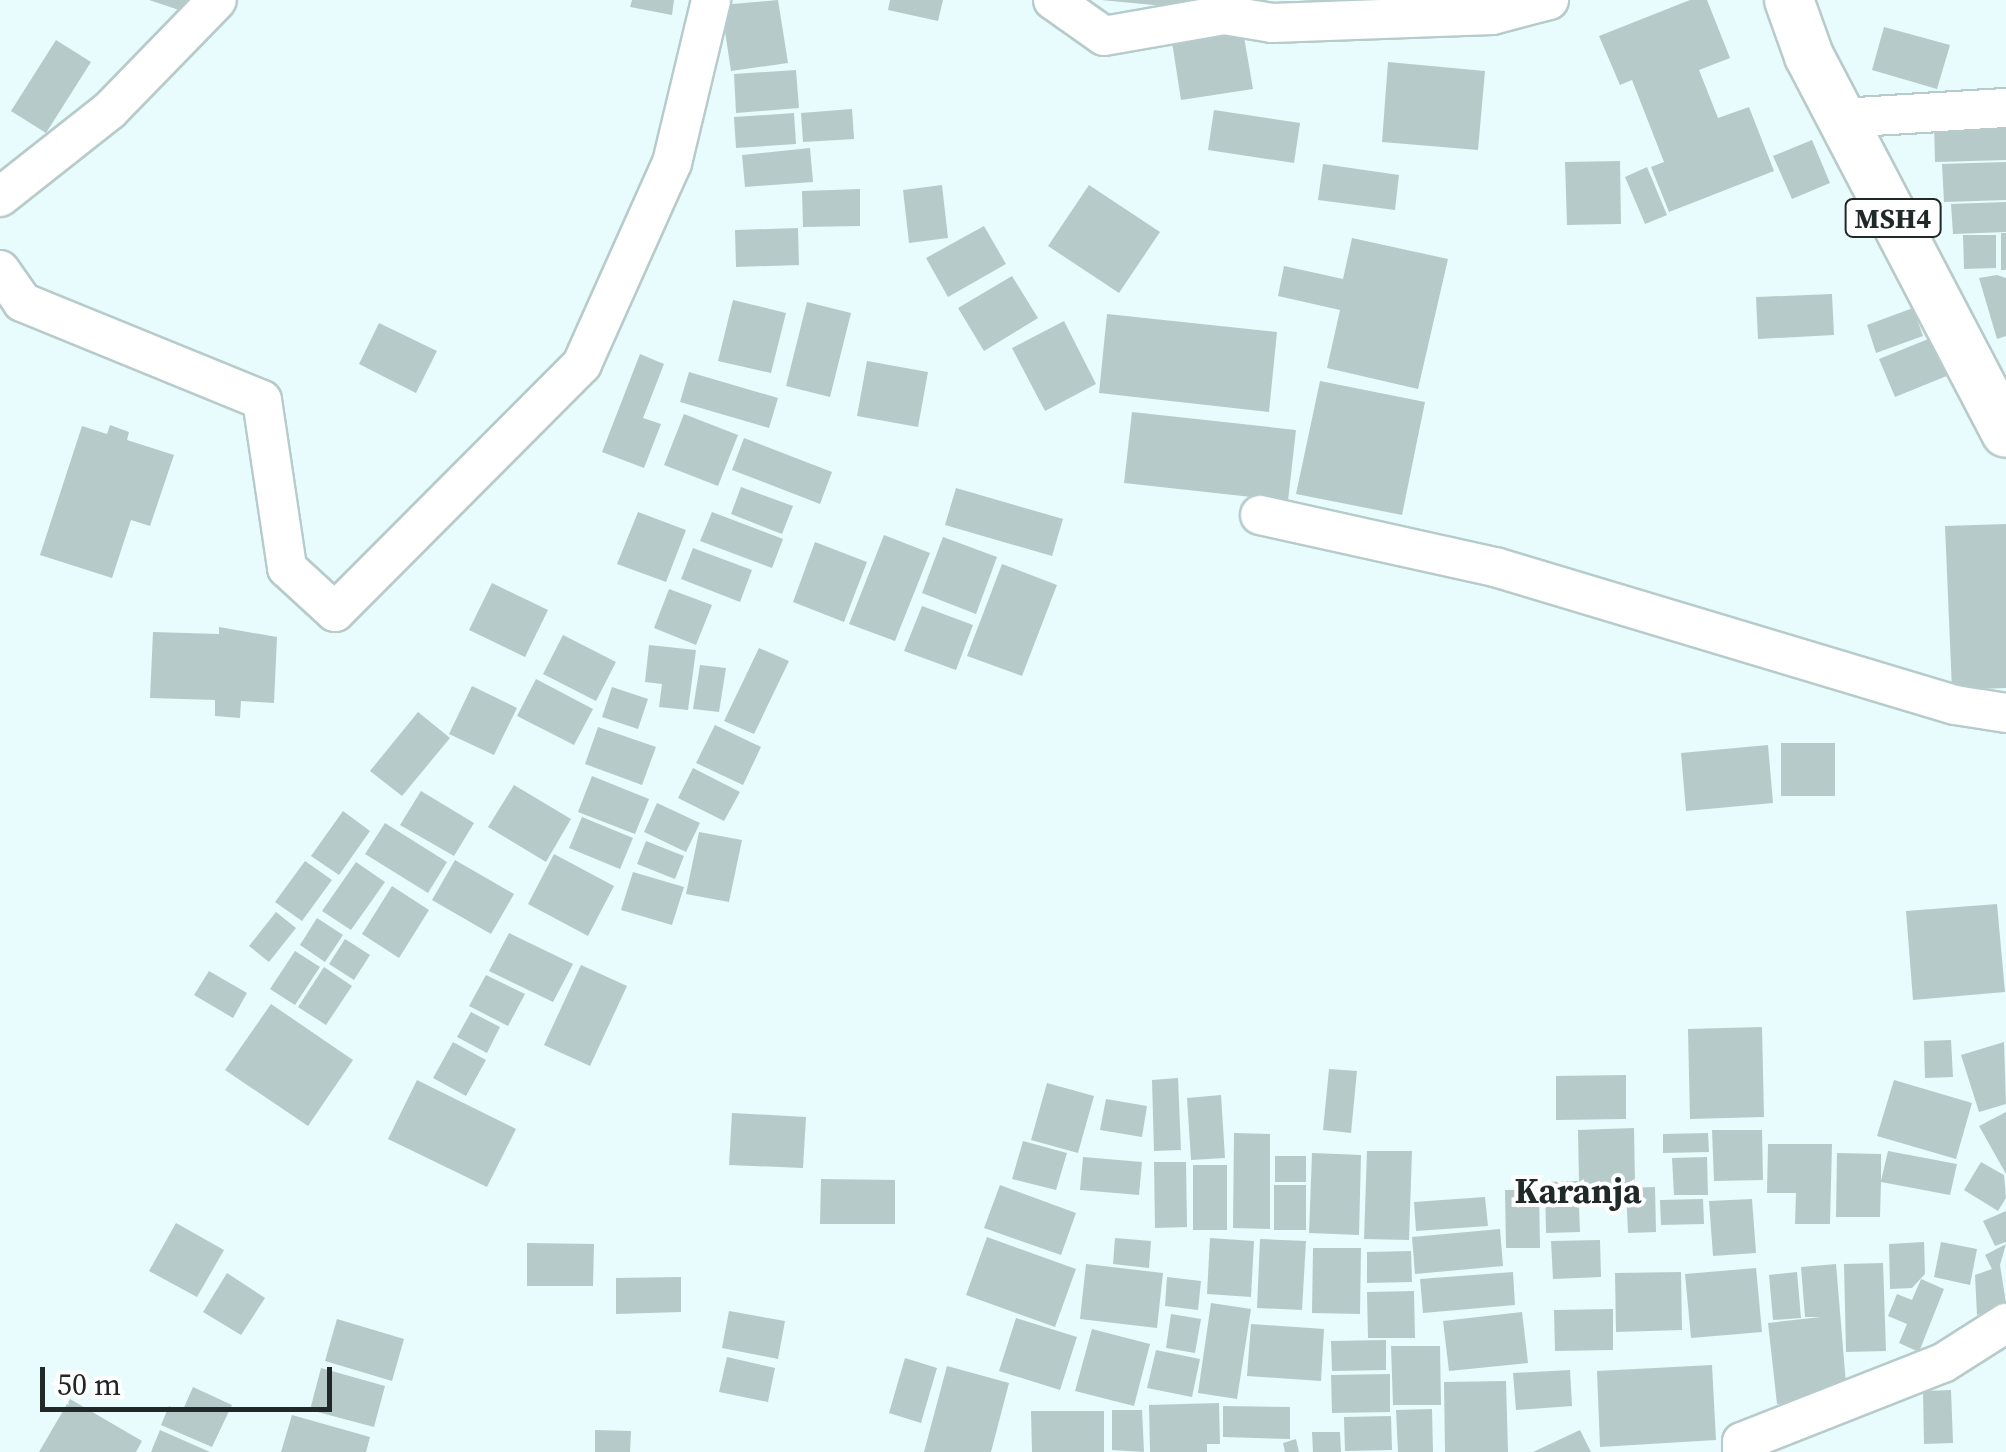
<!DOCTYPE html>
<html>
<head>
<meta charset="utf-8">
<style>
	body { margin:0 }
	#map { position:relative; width:2006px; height:1452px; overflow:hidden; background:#e8fcfd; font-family:"Source Serif 4",serif }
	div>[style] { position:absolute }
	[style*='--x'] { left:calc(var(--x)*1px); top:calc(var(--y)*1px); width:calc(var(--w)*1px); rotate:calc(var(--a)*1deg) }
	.building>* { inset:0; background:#b7caca }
	.roads { filter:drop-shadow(2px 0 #b8cbcb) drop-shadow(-2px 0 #b8cbcb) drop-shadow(0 2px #b8cbcb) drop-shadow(0 -2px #b8cbcb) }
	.minor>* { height:38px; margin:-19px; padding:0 19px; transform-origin:19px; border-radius:19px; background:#fff }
	.major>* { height:48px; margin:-24px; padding:0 24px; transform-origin:24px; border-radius:24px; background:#fff }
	span { translate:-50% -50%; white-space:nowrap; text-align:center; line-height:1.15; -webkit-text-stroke:8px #fff; paint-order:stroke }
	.shield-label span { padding:2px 8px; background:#fff; border:2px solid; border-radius:8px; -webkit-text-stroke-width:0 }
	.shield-label { font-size:28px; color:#212828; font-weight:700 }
	.quarter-label { font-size:35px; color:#212828; font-weight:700 }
	.scale { position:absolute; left:40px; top:1367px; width:292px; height:45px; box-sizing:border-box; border:5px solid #212828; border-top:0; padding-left:12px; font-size:30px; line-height:35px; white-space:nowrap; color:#212828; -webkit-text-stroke:8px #fff; paint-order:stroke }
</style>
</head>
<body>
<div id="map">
	<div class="building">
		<div style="clip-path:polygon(149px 0,195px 0,191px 14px)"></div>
		<div style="clip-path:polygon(632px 0,674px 0,672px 15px,630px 7px)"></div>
		<div style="clip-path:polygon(778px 0,788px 63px,731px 71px,721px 5px)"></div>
		<div style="clip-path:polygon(890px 0,943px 0,938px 21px,888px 10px)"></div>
		<div style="clip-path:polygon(1101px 0,1185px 0,1185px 8px)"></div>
		<div style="clip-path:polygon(1690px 0,1707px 0,1730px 58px,1699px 70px,1718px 118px,1749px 107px,1774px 171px,1669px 212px,1651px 167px,1664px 162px,1632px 80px,1620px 85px,1599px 36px)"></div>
		<div style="clip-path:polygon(1884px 27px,1950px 45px,1937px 89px,1872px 70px)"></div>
		<div style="clip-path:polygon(1243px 31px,1253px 89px,1181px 100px,1172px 42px)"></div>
		<div style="clip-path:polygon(56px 40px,91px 62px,46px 133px,11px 111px)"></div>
		<div style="clip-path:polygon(1388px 62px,1485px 71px,1478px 150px,1382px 142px)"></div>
		<div style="clip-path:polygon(796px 70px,799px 108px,736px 113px,734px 74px)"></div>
		<div style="clip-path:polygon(852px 109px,854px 139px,803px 142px,801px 113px)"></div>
		<div style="clip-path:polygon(1214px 110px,1300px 123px,1294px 163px,1208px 150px)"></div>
		<div style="clip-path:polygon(794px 113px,796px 144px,736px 148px,734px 117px)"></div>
		<div style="clip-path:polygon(2006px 119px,2006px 160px,1935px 162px,1934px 121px)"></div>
		<div style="clip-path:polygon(1812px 140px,1830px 183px,1792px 199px,1773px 156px)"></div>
		<div style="clip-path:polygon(810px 148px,813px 182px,745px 187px,742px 155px)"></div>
		<div style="clip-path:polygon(1620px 161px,1621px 224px,1567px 225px,1565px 162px)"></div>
		<div style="clip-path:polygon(2006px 162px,2006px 200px,1944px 202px,1942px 164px)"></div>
		<div style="clip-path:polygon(1323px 164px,1399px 175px,1395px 210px,1318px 200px)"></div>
		<div style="clip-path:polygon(1647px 167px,1667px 215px,1645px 224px,1625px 177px)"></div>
		<div style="clip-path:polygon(942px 185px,948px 238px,909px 243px,903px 190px)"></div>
		<div style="clip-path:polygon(1089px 185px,1160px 232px,1119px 293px,1048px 246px)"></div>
		<div style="clip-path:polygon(860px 189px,860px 226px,803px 227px,802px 191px)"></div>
		<div style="clip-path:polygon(2006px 202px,2006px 232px,1953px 234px,1951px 204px)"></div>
		<div style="clip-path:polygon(984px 226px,1006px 264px,948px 297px,926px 258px)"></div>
		<div style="clip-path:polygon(798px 228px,799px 265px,736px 267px,735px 230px)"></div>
		<div style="clip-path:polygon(2001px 233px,2006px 233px,2006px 270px,2001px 270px)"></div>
		<div style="clip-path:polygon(1963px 235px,1996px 235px,1996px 268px,1964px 269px)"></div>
		<div style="clip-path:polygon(1352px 238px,1448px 259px,1418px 389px,1327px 368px,1340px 310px,1278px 296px,1284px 266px,1343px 279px)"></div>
		<div style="clip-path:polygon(1997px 275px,2006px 278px,2006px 336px,1997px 339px,1979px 278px)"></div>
		<div style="clip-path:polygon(1012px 276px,1038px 318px,984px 351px,958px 308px)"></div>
		<div style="clip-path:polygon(1832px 294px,1834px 335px,1758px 339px,1756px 297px)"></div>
		<div style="clip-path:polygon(733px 300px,786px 313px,771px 373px,718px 361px)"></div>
		<div style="clip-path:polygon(807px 302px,851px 313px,830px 397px,786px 386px)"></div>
		<div style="clip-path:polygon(1913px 308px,1923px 336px,1876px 353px,1867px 325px)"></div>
		<div style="clip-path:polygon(1107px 314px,1277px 332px,1269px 412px,1099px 393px)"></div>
		<div style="clip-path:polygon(1064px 321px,1096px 384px,1045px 411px,1012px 348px)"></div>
		<div style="clip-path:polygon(379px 323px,437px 351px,416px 393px,359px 364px)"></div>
		<div style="clip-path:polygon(1943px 333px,1959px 371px,1895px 397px,1879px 359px)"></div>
		<div style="clip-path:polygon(640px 354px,664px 364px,643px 418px,661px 424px,644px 468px,602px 452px)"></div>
		<div style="clip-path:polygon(867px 361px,928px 372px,918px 427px,857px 416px)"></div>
		<div style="clip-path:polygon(689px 372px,778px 398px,769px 428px,680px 402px)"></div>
		<div style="clip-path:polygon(1320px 381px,1425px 402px,1402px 515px,1296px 494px)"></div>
		<div style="clip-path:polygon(1132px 412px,1296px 430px,1288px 501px,1124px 483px)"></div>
		<div style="clip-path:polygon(684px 414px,738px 435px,718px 486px,664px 465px)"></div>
		<div style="clip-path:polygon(110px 425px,129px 432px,127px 440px,174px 455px,150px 526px,131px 520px,112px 578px,40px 555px,82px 426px,107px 434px)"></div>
		<div style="clip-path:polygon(744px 438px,832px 472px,820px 504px,732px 470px)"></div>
		<div style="clip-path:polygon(741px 487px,793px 506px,782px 534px,731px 514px)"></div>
		<div style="clip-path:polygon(956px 488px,1063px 519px,1052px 556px,945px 525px)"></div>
		<div style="clip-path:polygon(638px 512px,686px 530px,666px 582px,617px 564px)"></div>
		<div style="clip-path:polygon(712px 512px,783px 539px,772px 568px,700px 541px)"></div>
		<div style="clip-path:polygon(2006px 524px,2006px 688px,1952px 690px,1945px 526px)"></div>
		<div style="clip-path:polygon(884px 535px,930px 553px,895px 641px,849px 624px)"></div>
		<div style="clip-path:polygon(943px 537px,997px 557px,976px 614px,922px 593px)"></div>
		<div style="clip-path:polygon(815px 542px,867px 562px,844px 622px,793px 602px)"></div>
		<div style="clip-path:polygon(693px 548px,752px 570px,740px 602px,681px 579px)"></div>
		<div style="clip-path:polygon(1002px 564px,1057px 585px,1022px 676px,967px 656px)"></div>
		<div style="clip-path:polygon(492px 583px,548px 610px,525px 657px,469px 630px)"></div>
		<div style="clip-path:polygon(669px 589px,712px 605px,696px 645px,654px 628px)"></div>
		<div style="clip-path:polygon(922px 606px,973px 625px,956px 670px,904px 651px)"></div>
		<div style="clip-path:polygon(219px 627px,277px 637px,274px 703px,241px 701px,240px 718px,215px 716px,215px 700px,150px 698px,153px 632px,219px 634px)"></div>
		<div style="clip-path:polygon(563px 635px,616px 662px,596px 701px,543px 674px)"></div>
		<div style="clip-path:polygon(649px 645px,696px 650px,688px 710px,659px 707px,662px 684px,645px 682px)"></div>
		<div style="clip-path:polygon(759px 648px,789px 661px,754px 734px,724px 721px)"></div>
		<div style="clip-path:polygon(700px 665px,726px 668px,719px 712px,693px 709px)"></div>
		<div style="clip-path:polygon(536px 679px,593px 709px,574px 745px,517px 716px)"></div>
		<div style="clip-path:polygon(472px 686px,517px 708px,494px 755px,449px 734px)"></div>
		<div style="clip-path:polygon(612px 687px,648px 699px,638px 729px,602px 717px)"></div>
		<div style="clip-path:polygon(418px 712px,450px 738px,402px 796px,370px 771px)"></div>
		<div style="clip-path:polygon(715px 725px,761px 747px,743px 785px,696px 763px)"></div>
		<div style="clip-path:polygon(598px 727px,656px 747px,642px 785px,585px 764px)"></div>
		<div style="clip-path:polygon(1781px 743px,1835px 743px,1835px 796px,1781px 796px)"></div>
		<div style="clip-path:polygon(1768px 745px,1773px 803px,1686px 811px,1681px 753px)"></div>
		<div style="clip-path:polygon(693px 768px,740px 792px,724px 821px,678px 798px)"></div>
		<div style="clip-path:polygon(592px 776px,649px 799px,635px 834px,578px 812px)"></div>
		<div style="clip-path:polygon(514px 785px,571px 819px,546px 862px,488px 827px)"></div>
		<div style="clip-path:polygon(421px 791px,474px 823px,454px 856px,400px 825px)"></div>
		<div style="clip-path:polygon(657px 803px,700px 823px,686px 852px,644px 832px)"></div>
		<div style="clip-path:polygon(343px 811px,370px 831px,339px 875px,311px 856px)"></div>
		<div style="clip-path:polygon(582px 817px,633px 838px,620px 869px,569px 848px)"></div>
		<div style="clip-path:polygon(385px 823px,447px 862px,428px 893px,365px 854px)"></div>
		<div style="clip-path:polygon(699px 832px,742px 840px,729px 902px,686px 894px)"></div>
		<div style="clip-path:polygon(646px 841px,684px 856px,675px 879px,637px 864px)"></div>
		<div style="clip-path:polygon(554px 854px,614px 886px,588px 936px,528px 904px)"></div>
		<div style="clip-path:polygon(455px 860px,514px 894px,491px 934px,432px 900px)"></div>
		<div style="clip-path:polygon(305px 861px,332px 880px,302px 921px,275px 902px)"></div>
		<div style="clip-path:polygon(356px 862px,385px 882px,351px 930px,322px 911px)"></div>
		<div style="clip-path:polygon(633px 872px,684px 887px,672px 925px,621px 910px)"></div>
		<div style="clip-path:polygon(392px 886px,429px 910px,399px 958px,362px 934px)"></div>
		<div style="clip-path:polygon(1997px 904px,2005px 992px,1913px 1000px,1906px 911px)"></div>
		<div style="clip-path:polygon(276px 912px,296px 928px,269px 962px,249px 946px)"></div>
		<div style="clip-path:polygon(317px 918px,343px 935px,325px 962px,300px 945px)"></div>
		<div style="clip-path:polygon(509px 933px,573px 964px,553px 1002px,489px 971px)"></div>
		<div style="clip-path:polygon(345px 939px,370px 955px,354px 980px,329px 964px)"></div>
		<div style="clip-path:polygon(295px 951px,320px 967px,295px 1005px,270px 989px)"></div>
		<div style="clip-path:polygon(581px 965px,627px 986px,590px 1066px,544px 1045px)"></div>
		<div style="clip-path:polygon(324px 967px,352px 986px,326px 1025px,298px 1007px)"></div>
		<div style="clip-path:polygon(209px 971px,247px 993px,233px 1018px,194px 995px)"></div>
		<div style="clip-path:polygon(486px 975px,525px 994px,508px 1026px,469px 1006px)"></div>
		<div style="clip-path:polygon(271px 1004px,353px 1060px,308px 1126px,225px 1070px)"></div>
		<div style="clip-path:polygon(471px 1012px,500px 1027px,487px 1053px,457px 1037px)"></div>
		<div style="clip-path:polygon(1762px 1027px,1764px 1117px,1690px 1119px,1688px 1029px)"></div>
		<div style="clip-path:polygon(1951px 1040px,1953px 1077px,1925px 1078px,1924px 1041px)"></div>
		<div style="clip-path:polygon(453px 1042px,486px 1060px,466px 1096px,433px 1078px)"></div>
		<div style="clip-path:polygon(2004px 1042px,2006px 1104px,1979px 1112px,1961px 1055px)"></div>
		<div style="clip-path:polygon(1329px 1069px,1357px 1071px,1351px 1133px,1323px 1130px)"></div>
		<div style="clip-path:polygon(1626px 1075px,1626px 1119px,1556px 1120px,1556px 1076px)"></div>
		<div style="clip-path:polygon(1178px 1078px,1181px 1150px,1154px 1151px,1152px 1080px)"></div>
		<div style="clip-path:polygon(417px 1080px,516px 1129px,487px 1187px,388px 1139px)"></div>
		<div style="clip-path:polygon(1894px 1080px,1972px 1103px,1956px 1159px,1877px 1136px)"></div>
		<div style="clip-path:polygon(1047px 1083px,1094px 1096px,1078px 1153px,1031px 1140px)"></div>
		<div style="clip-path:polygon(1221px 1095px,1225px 1158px,1191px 1160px,1187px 1098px)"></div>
		<div style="clip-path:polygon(1106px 1099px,1147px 1106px,1142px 1137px,1100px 1130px)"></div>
		<div style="clip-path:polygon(2006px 1112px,2006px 1174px,1979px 1126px)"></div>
		<div style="clip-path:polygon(732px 1113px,806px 1117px,803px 1168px,729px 1165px)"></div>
		<div style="clip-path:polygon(1634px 1128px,1635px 1183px,1579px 1184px,1578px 1130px)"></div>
		<div style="clip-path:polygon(1712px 1130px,1762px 1130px,1763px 1180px,1714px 1181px)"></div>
		<div style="clip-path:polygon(1234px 1133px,1270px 1134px,1270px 1229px,1233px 1228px)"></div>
		<div style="clip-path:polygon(1708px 1133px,1709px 1152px,1663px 1153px,1663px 1134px)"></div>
		<div style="clip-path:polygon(1023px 1141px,1067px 1153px,1056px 1190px,1012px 1179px)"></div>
		<div style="clip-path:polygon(1768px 1144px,1832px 1144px,1830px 1224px,1795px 1224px,1796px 1193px,1767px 1193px)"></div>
		<div style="clip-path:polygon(1367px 1151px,1412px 1151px,1409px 1240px,1364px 1239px)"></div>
		<div style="clip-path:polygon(1888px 1151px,1957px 1164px,1950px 1195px,1881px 1182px,1880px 1217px,1836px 1217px,1837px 1153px,1881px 1154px,1881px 1181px)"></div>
		<div style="clip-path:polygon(1312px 1153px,1361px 1155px,1359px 1235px,1309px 1233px)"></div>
		<div style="clip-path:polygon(1275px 1156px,1306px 1156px,1306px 1182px,1275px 1182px)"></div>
		<div style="clip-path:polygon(1083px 1157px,1142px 1162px,1139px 1195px,1080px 1190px)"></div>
		<div style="clip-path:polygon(1707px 1157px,1708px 1195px,1674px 1195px,1672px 1158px)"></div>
		<div style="clip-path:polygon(1154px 1162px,1186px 1162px,1187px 1227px,1155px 1228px)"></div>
		<div style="clip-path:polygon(1981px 1162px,2004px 1175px,2006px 1198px,1998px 1211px,1964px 1190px)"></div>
		<div style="clip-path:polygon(1193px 1165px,1227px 1165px,1227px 1230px,1193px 1230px)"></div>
		<div style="clip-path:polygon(821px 1179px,895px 1180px,895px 1224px,820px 1224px)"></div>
		<div style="clip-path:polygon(1578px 1181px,1580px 1232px,1546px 1233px,1545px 1182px)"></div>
		<div style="clip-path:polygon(1000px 1185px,1076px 1213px,1061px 1255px,984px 1228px)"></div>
		<div style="clip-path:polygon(1274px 1185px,1306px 1185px,1306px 1230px,1274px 1230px)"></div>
		<div style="clip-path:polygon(1655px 1187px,1656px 1232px,1628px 1233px,1626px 1188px)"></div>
		<div style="clip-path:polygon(1505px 1190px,1539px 1190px,1540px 1248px,1506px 1248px)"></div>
		<div style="clip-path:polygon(1485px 1197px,1488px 1226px,1416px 1231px,1414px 1202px)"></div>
		<div style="clip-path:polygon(1703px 1199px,1704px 1224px,1661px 1225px,1660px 1200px)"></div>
		<div style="clip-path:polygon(1752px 1199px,1756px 1253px,1713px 1256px,1709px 1201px)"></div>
		<div style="clip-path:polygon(2006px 1211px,2006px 1242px,1995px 1246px,1983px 1221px)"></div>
		<div style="clip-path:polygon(176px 1223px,224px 1250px,197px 1297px,149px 1271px)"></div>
		<div style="clip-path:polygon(1500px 1229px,1503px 1266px,1415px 1274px,1412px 1237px)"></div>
		<div style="clip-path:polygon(987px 1237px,1076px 1269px,1055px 1327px,966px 1295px)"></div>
		<div style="clip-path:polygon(1115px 1238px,1151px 1241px,1149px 1268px,1113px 1264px)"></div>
		<div style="clip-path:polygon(1210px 1238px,1254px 1241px,1251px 1297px,1207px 1294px)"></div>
		<div style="clip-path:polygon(1260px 1239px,1306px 1241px,1302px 1310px,1257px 1308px)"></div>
		<div style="clip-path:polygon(1600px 1240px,1601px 1277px,1553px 1279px,1551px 1241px)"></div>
		<div style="clip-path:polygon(1924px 1242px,1925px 1274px,1912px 1288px,1890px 1289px,1889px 1244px)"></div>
		<div style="clip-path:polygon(1941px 1242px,1977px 1249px,1970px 1285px,1934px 1277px)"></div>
		<div style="clip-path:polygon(527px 1243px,594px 1244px,593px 1286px,527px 1286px)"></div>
		<div style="clip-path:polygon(2006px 1244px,2000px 1265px,2006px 1303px,1977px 1315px,1975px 1275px,1992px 1269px,1985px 1255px)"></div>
		<div style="clip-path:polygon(1313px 1248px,1361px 1248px,1360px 1314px,1312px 1313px)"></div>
		<div style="clip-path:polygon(1411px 1251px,1412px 1282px,1367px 1283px,1367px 1252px)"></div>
		<div style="clip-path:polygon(1883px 1263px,1886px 1351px,1846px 1352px,1844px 1264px)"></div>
		<div style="clip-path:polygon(1086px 1264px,1163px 1273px,1157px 1328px,1080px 1319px)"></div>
		<div style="clip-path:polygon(1836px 1264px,1847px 1396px,1777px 1404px,1768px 1323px,1821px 1317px,1805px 1317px,1801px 1267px)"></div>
		<div style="clip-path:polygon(1756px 1268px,1762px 1332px,1691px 1338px,1685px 1274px)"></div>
		<div style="clip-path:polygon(1513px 1272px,1515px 1305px,1423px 1313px,1420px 1279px)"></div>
		<div style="clip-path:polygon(1681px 1272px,1682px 1330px,1616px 1332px,1615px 1273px)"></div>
		<div style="clip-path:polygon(1797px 1272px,1801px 1318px,1773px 1320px,1769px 1275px)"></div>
		<div style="clip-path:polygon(227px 1273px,265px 1298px,241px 1335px,203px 1312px)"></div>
		<div style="clip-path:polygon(681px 1277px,681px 1312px,616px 1314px,616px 1278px)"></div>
		<div style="clip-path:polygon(1167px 1277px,1201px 1281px,1198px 1310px,1165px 1306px)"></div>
		<div style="clip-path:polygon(1921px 1279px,1944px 1289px,1919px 1352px,1899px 1343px,1907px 1324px,1888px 1316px,1897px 1294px,1912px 1300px)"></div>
		<div style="clip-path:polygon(1414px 1291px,1415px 1338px,1368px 1338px,1367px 1292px)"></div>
		<div style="clip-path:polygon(1211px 1303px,1251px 1309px,1237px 1399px,1198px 1393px)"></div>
		<div style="clip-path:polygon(1613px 1309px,1613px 1350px,1555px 1351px,1554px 1310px)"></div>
		<div style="clip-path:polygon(729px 1311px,785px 1321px,778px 1359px,722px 1348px)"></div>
		<div style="clip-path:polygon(1522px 1312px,1528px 1363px,1449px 1371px,1443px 1321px)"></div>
		<div style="clip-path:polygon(1171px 1314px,1201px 1319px,1195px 1353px,1166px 1348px)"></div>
		<div style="clip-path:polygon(1016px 1318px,1077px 1337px,1060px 1390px,999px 1371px)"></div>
		<div style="clip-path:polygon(337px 1319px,404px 1339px,392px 1381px,325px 1361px)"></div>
		<div style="clip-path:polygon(1251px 1324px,1324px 1329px,1321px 1381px,1247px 1376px)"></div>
		<div style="clip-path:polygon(1092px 1329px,1150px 1344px,1134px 1406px,1075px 1391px)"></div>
		<div style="clip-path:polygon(1386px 1340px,1386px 1370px,1332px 1371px,1331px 1341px)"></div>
		<div style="clip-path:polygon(1391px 1346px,1440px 1346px,1441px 1405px,1393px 1405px)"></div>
		<div style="clip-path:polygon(1156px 1350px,1200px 1359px,1192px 1397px,1147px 1388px)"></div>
		<div style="clip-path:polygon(727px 1357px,775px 1368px,768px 1402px,719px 1392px)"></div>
		<div style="clip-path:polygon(905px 1358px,937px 1368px,921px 1423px,889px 1413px)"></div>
		<div style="clip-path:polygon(1712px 1365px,1716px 1440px,1600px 1447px,1597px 1371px)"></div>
		<div style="clip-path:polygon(947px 1366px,1009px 1383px,991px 1452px,924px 1452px)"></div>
		<div style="clip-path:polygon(321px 1368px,385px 1386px,374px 1427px,310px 1410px)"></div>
		<div style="clip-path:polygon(1570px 1370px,1572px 1406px,1516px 1410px,1513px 1373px)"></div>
		<div style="clip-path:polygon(1390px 1374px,1390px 1412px,1332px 1413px,1331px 1375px)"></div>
		<div style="clip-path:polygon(1506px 1381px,1508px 1452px,1445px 1452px,1444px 1382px)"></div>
		<div style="clip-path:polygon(193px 1387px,232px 1405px,212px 1447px,161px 1425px,169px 1406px,182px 1412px)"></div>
		<div style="clip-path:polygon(1951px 1390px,1953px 1443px,1924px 1444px,1923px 1391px)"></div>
		<div style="clip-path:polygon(70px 1399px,142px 1441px,136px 1452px,39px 1452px)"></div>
		<div style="clip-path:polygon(1219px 1403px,1220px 1444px,1207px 1444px,1207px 1452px,1150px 1452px,1149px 1405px)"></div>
		<div style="clip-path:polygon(1223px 1406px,1290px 1407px,1290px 1439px,1223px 1437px)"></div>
		<div style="clip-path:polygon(1432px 1409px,1433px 1452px,1398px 1452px,1396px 1410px)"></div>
		<div style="clip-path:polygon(1112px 1410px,1142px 1410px,1144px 1452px,1112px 1450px)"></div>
		<div style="clip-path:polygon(1031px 1411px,1104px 1411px,1104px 1452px,1032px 1452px)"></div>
		<div style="clip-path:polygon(292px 1415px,370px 1437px,366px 1452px,281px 1452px)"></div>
		<div style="clip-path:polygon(1391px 1416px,1392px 1450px,1345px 1451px,1344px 1417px)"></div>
		<div style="clip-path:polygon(160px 1430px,210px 1452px,151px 1452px)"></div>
		<div style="clip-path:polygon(595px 1430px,631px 1431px,630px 1452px,595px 1452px)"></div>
		<div style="clip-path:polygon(1580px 1430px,1591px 1452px,1533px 1452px)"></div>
		<div style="clip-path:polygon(1312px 1432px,1340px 1432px,1341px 1452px,1313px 1452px)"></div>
		<div style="clip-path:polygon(1296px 1439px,1299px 1452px,1285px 1452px,1283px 1443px)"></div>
	</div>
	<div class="roads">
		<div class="minor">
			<div style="--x:1053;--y:0;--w:62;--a:35.2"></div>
			<div style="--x:1104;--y:36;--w:122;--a:-9.9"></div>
			<div style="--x:1224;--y:15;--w:49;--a:9.5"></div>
			<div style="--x:1272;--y:23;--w:220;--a:-2.1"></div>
			<div style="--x:1492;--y:15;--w:59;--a:-14.7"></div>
			<div style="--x:1841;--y:118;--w:165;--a:-3.5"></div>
			<div style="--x:0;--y:197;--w:140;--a:-38.3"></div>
			<div style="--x:110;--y:110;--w:153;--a:-45.8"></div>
			<div style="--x:0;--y:270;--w:39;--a:55"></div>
			<div style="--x:22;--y:302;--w:259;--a:22.2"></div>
			<div style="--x:262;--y:400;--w:170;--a:81.5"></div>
			<div style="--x:287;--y:568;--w:65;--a:42.5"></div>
			<div style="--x:335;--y:612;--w:350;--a:-45.1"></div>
			<div style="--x:582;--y:364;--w:220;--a:-65.9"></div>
			<div style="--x:672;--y:163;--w:168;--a:-76.5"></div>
			<div style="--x:1260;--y:515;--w:241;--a:12.5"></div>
			<div style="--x:1495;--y:567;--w:480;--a:16.7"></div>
			<div style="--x:1955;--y:705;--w:52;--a:8.9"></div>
			<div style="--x:1742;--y:1452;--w:10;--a:-90"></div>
			<div style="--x:1742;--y:1442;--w:216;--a:-21.5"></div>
			<div style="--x:1943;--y:1363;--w:75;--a:-32.4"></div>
		</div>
		<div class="major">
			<div style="--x:1789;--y:0;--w:59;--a:70.3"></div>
			<div style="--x:1809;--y:56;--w:425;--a:62.4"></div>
		</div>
	</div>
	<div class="shield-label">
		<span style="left:1893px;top:218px">MSH4</span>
	</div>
	<div class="quarter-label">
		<span style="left:1578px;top:1191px">Karanja</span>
	</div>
	<div class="scale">50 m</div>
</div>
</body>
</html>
